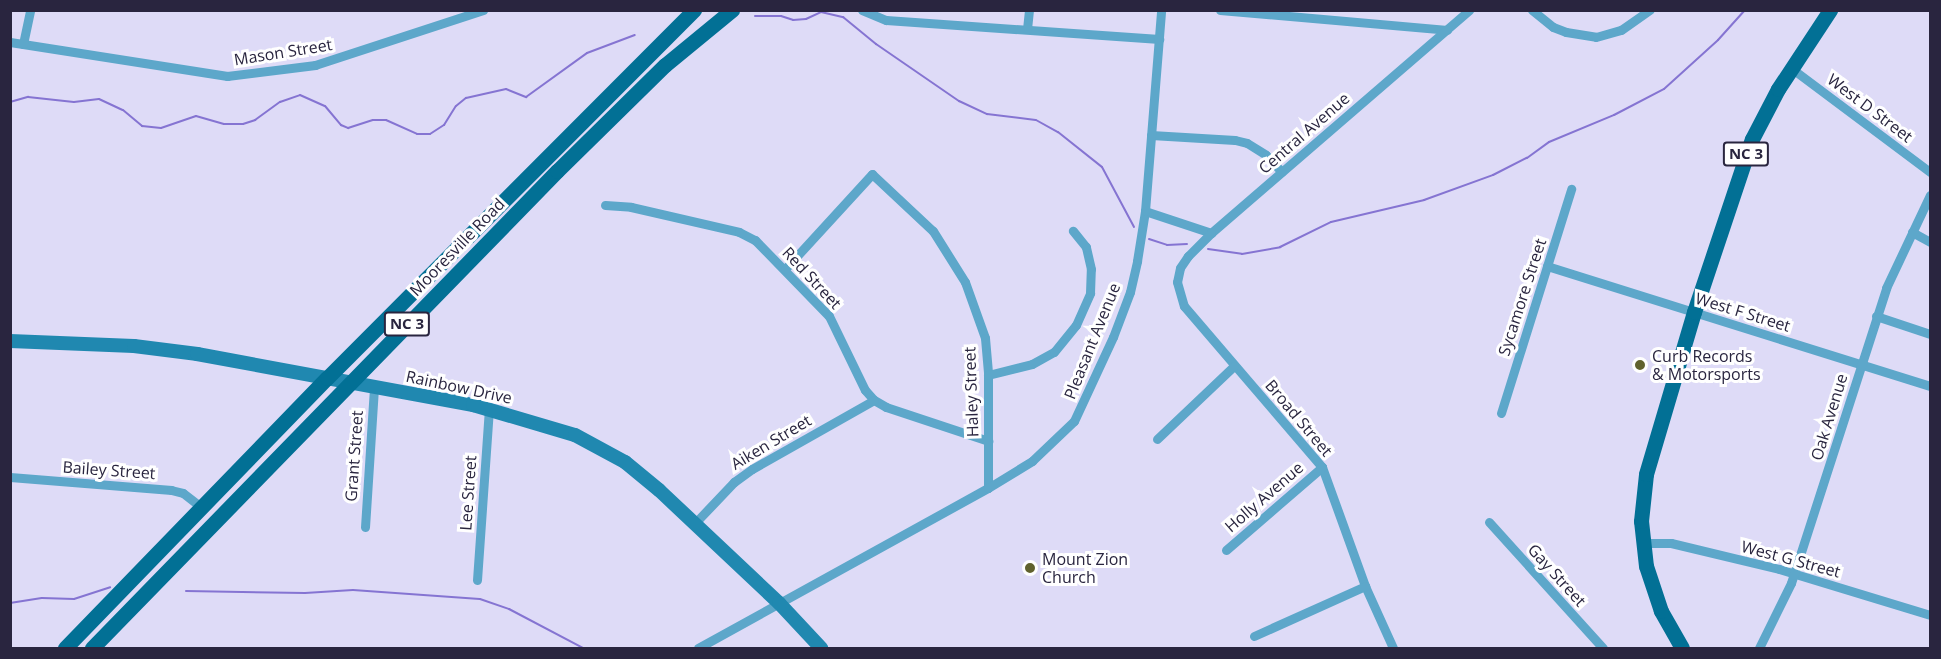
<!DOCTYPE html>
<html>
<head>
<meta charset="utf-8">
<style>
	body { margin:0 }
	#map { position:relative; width:1941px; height:659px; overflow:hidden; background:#dedbf7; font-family:"Open Sans",sans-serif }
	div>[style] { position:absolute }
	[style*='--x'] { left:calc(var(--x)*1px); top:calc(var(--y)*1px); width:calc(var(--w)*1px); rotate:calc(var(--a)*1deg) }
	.stream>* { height:2px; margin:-1px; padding:0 1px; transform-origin:1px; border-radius:1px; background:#8574d2 }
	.street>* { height:9px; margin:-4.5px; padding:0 4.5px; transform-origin:4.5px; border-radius:4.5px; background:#5da7ca }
	.secondary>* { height:14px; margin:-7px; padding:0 7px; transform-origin:7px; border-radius:7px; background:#2088b0 }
	.primary>* { height:15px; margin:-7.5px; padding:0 7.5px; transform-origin:7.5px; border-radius:7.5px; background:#027095 }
	.dots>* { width:16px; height:16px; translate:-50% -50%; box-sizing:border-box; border:3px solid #fff; border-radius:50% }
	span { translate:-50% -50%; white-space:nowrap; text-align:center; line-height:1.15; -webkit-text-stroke:6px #fff; paint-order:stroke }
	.shield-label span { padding:2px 4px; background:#fff; border:2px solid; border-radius:4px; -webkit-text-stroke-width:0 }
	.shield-label { font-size:15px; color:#29253f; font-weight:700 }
	.street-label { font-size:16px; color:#29253f }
	.poi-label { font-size:16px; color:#29253f }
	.left { translate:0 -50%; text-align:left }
	.frame { position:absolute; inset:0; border:12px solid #29253f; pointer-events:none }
</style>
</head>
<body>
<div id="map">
	<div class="stream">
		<div style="--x:755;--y:16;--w:26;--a:0"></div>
		<div style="--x:781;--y:16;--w:13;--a:18"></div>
		<div style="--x:793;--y:20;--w:13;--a:-4"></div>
		<div style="--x:806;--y:19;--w:17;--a:-25"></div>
		<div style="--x:821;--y:12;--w:23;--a:13"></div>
		<div style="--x:843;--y:17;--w:43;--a:39.3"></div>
		<div style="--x:876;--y:44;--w:101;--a:34.5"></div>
		<div style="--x:959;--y:101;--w:31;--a:25"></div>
		<div style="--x:987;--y:114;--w:49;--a:7"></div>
		<div style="--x:1036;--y:120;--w:25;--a:29"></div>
		<div style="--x:1058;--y:132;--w:56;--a:38.5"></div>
		<div style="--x:1102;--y:167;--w:68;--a:61.9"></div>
		<div style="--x:10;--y:102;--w:19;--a:-16"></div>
		<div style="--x:28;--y:97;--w:46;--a:6.2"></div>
		<div style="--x:74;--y:102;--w:25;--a:-7"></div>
		<div style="--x:99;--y:99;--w:26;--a:25"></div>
		<div style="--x:123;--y:110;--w:25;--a:40"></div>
		<div style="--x:142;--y:126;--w:19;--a:6"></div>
		<div style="--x:161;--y:128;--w:37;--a:-19"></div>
		<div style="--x:196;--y:116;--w:29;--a:16"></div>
		<div style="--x:224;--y:124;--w:19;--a:0"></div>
		<div style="--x:243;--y:124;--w:13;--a:-18"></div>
		<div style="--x:255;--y:120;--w:31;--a:-36"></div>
		<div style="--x:280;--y:102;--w:21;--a:-19"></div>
		<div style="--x:300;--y:95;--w:27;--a:24"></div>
		<div style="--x:325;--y:106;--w:25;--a:50"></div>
		<div style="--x:341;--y:125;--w:8;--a:23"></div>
		<div style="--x:348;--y:128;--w:26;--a:-18"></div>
		<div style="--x:373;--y:120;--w:13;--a:0"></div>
		<div style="--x:386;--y:120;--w:34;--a:24"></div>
		<div style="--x:417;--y:134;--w:13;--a:0"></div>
		<div style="--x:430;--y:134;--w:17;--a:-33"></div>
		<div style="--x:444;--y:125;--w:22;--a:-58"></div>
		<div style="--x:456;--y:106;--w:13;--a:-39"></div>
		<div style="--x:466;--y:98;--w:41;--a:-12.7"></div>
		<div style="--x:506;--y:89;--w:22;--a:22"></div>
		<div style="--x:526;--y:97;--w:75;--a:-35.8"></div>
		<div style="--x:587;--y:53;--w:51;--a:-20.6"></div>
		<div style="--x:1149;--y:239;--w:19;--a:18"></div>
		<div style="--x:1167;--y:245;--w:20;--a:-3"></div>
		<div style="--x:1208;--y:249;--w:34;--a:8"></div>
		<div style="--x:1242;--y:254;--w:39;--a:-10"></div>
		<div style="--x:1280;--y:247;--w:57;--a:-26.1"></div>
		<div style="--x:1331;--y:222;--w:96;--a:-13.3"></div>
		<div style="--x:1424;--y:200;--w:73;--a:-19.9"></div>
		<div style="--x:1493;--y:175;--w:38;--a:-27"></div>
		<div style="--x:1527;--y:158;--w:27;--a:-36"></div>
		<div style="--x:1549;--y:142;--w:70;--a:-22.6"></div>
		<div style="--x:1614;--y:115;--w:56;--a:-27.5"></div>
		<div style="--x:1664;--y:89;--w:73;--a:-42.2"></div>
		<div style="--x:1718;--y:40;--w:40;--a:-48"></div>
		<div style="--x:186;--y:591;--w:119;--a:1"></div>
		<div style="--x:305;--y:593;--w:48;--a:-3.6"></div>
		<div style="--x:353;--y:590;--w:127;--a:4.1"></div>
		<div style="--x:480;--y:599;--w:31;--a:19"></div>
		<div style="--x:509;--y:609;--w:84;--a:27.8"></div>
		<div style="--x:10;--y:603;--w:32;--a:-9"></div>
		<div style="--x:42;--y:598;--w:32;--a:2"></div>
		<div style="--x:74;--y:599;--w:38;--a:-18"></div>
	</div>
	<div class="street">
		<div style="--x:862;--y:10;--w:26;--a:23"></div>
		<div style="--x:886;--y:20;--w:274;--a:4"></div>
		<div style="--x:1220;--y:10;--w:228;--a:5"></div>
		<div style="--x:1532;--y:10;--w:27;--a:39"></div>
		<div style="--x:1553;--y:27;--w:14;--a:21"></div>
		<div style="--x:1566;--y:32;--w:30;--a:9"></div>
		<div style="--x:1596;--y:37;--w:26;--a:-16"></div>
		<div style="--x:1621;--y:30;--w:35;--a:-35"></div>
		<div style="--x:1027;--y:29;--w:19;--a:-84"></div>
		<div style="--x:10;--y:42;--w:220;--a:8.9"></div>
		<div style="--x:227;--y:76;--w:89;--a:-7.1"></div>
		<div style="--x:315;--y:65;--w:177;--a:-18.1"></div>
		<div style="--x:23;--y:44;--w:35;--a:-78"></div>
		<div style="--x:1791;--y:68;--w:174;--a:36.8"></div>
		<div style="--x:1151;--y:135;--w:84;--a:3.4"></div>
		<div style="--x:1235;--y:140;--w:12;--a:14"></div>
		<div style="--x:1247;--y:143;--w:22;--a:32"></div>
		<div style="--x:1266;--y:155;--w:23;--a:47"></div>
		<div style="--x:605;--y:205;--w:26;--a:4"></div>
		<div style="--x:631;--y:207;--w:111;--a:13"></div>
		<div style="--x:739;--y:232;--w:18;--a:27"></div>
		<div style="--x:755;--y:240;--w:106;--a:45.8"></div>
		<div style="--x:829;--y:316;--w:82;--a:64.1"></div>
		<div style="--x:865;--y:390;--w:13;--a:48"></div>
		<div style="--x:874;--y:400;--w:14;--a:30"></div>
		<div style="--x:886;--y:407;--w:108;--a:18.4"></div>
		<div style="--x:1145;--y:211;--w:70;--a:18.4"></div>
		<div style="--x:1211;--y:233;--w:341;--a:-40.8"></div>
		<div style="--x:1912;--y:232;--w:21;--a:29"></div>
		<div style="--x:1211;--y:233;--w:33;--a:135"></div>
		<div style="--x:1188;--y:256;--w:14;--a:124"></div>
		<div style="--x:1180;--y:268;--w:14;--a:102"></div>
		<div style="--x:1177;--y:282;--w:25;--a:74"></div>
		<div style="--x:1184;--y:306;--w:212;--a:49.4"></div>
		<div style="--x:1322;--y:467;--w:127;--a:70.1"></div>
		<div style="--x:1365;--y:586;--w:68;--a:65.7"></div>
		<div style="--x:1547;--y:266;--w:401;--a:17.4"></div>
		<div style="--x:785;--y:269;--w:129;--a:-47.5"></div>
		<div style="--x:872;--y:174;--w:83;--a:43.1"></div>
		<div style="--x:933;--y:231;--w:60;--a:57.9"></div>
		<div style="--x:965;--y:282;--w:59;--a:70.3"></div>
		<div style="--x:985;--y:338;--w:37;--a:85"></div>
		<div style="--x:988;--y:375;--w:113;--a:90"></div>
		<div style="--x:1876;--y:316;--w:57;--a:18.4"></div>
		<div style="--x:988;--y:375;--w:45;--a:-14"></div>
		<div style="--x:1032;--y:364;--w:25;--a:-29"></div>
		<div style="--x:1054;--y:352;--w:35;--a:-51"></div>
		<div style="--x:1076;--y:325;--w:35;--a:-66"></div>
		<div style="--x:1090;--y:293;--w:24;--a:-88"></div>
		<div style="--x:1091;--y:269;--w:23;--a:-103"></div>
		<div style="--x:1086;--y:247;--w:21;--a:-129"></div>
		<div style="--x:1501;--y:413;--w:235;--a:-72.6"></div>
		<div style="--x:1157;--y:439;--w:106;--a:-43.5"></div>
		<div style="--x:10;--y:477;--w:162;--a:4.6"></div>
		<div style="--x:171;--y:490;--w:12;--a:14"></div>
		<div style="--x:183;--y:493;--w:23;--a:38"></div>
		<div style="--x:1489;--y:522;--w:170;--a:47.9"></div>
		<div style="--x:695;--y:523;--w:57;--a:-46.4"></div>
		<div style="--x:734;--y:482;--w:22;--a:-36"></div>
		<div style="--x:752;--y:469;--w:140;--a:-29.5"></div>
		<div style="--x:365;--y:527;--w:141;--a:-86.3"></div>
		<div style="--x:1642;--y:543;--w:29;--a:0"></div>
		<div style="--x:1671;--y:543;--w:111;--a:13.5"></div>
		<div style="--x:1779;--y:569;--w:158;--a:16.9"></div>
		<div style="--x:1226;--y:550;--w:127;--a:-40.8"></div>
		<div style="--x:477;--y:580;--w:171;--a:-86"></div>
		<div style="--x:1254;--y:636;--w:122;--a:-24.2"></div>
		<div style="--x:698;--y:648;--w:331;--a:-28.9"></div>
		<div style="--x:988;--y:488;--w:52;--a:-31.5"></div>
		<div style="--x:1032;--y:461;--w:58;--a:-43.6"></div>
		<div style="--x:1074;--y:421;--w:93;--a:-65.1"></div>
		<div style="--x:1113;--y:337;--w:48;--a:-69.3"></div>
		<div style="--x:1130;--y:292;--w:32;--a:-77"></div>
		<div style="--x:1137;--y:261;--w:51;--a:-80.9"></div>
		<div style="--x:1145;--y:211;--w:202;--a:-85.4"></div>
		<div style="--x:1759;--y:648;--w:72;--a:-63.8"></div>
		<div style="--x:1791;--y:583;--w:310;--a:-72.1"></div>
		<div style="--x:1886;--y:288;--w:103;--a:-64.7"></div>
	</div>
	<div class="secondary">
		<div style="--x:10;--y:341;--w:124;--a:2.3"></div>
		<div style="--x:134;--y:346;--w:64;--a:7.2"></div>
		<div style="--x:197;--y:354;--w:281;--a:10.5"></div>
		<div style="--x:473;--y:405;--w:106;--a:16.4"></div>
		<div style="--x:575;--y:435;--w:57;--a:28.4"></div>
		<div style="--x:625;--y:462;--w:44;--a:39.5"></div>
		<div style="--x:659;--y:490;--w:165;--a:43.3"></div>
		<div style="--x:779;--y:603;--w:62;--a:47"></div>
	</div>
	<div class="primary">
		<div style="--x:65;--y:648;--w:376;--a:-45.9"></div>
		<div style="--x:327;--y:378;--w:520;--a:-45.08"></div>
		<div style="--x:92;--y:648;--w:666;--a:-45.73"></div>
		<div style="--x:557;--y:171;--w:151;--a:-44.5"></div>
		<div style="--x:665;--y:65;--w:87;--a:-39.4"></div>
		<div style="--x:1682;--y:648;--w:43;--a:-119.6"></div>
		<div style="--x:1661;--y:611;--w:47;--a:-108.4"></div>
		<div style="--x:1646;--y:566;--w:45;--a:-96.3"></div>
		<div style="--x:1641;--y:521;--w:47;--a:-83.9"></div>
		<div style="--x:1646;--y:474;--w:169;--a:-73.5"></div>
		<div style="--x:1694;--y:312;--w:182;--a:-71.5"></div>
		<div style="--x:1752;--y:139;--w:56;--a:-62.5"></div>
		<div style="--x:1778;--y:89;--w:95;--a:-56.6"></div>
	</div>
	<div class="dots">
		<div style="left:1640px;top:365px;background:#60612e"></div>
		<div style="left:1030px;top:568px;background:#60612e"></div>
	</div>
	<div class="shield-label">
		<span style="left:1746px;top:154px">NC 3</span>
		<span style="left:407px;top:324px">NC 3</span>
	</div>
	<div class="street-label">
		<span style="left:283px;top:52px;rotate:-9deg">Mason Street</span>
		<span style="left:1870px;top:108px;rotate:37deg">West D Street</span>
		<span style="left:1304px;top:133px;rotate:-41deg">Central Avenue</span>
		<span style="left:457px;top:247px;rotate:-46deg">Mooresville Road</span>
		<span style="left:812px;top:278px;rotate:47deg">Red Street</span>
		<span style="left:1522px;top:297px;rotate:-72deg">Sycamore Street</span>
		<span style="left:1743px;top:312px;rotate:17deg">West F Street</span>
		<span style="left:1092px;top:341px;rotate:-68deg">Pleasant Avenue</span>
		<span style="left:459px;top:387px;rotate:12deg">Rainbow Drive</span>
		<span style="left:971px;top:392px;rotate:-92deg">Haley Street</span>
		<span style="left:1829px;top:417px;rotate:-73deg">Oak Avenue</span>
		<span style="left:1299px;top:418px;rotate:50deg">Broad Street</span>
		<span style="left:771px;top:442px;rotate:-31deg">Aiken Street</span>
		<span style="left:354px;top:456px;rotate:-86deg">Grant Street</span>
		<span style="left:109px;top:470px;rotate:4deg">Bailey Street</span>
		<span style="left:468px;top:493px;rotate:-86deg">Lee Street</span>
		<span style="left:1264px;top:497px;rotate:-41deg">Holly Avenue</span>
		<span style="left:1791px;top:559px;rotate:15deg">West G Street</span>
		<span style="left:1557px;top:575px;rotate:48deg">Gay Street</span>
	</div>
	<div class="poi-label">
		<span class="left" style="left:1652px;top:365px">Curb Records<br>&amp; Motorsports</span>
		<span class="left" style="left:1042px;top:568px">Mount Zion<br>Church</span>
	</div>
	<div class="frame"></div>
</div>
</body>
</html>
